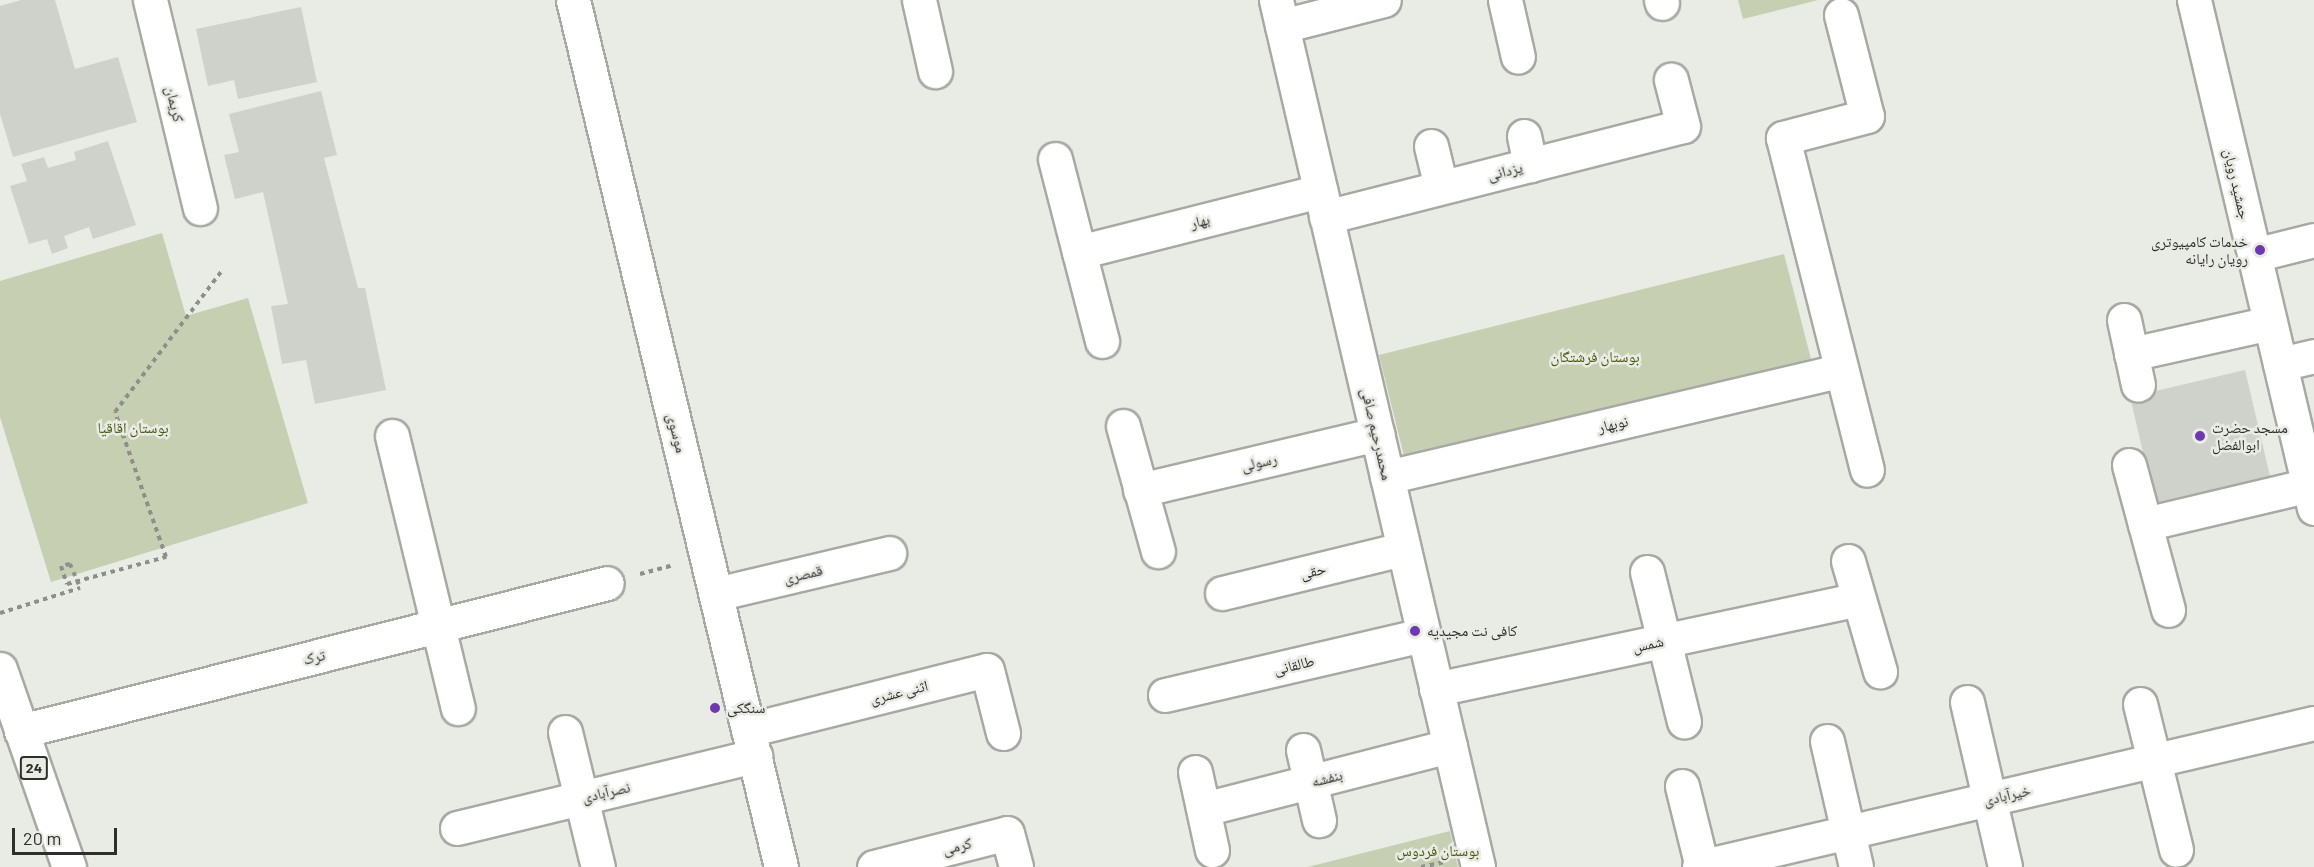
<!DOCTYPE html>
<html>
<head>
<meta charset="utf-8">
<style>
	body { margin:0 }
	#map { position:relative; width:2314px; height:867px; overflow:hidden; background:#e9ebe5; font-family:Barlow,"Noto Naskh Arabic",sans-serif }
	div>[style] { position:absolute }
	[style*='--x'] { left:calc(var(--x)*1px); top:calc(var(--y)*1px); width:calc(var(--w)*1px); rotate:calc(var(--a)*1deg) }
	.green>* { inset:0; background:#c6cfb1 }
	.building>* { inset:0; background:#cfd1cb }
	.path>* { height:4px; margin-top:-2px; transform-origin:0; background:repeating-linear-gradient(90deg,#8e8f8b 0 4.5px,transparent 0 9px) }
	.roads { filter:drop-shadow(2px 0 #a7a9a3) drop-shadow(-2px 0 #a7a9a3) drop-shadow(0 2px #a7a9a3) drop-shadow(0 -2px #a7a9a3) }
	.minor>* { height:33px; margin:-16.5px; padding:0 16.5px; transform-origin:16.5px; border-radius:16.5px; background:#fff }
	.highway>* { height:33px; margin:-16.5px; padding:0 16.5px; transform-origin:16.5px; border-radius:16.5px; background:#fff }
	.path-bridge>* { height:4px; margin-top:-2px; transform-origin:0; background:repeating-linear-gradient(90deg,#8e8f8b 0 4.5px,transparent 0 9px) }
	.dots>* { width:16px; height:16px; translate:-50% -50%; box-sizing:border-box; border:3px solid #e9ebe5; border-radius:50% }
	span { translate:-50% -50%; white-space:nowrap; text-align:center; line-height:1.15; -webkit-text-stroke:5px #e9ebe5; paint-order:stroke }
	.shield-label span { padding:2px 4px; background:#e9ebe5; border:2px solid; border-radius:4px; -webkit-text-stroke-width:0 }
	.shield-label { font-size:14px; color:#2e2e2c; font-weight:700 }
	.street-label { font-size:15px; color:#2e2e2c }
	.poi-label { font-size:15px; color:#2e2e2c }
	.right { translate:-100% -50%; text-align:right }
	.left { translate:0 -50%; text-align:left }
	.park-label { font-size:15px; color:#48570a }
	.scale { position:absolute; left:12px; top:828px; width:105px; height:27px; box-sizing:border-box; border:3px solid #2e2e2c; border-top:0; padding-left:8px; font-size:18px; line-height:21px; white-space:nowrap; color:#2e2e2c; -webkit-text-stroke:4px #e9ebe5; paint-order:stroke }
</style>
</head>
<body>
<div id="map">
	<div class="green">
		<div style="clip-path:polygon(1738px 0,1818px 0,1743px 19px)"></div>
		<div style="clip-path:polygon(162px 233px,186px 316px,248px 298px,308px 503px,51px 582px,0 417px,0 281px)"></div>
		<div style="clip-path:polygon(1784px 254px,1811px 359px,1405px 460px,1379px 355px)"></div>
		<div style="clip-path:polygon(1450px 831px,1458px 867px,1308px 867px)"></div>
	</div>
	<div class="building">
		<div style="clip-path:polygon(21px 0,55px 0,75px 69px,118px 57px,137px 122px,13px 157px,0 114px,0 6px)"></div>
		<div style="clip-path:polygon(301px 7px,317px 82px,238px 99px,234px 80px,208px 86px,196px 29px)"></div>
		<div style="clip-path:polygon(321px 91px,337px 155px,324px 158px,358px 288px,365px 288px,386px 390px,315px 404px,306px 360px,282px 364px,271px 306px,288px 304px,263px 192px,235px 199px,224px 155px,239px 152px,229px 114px)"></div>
		<div style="clip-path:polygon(108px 141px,136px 225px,93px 239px,89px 227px,64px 236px,68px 248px,52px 254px,47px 239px,29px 244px,10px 186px,27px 181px,21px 164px,44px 157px,48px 168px,76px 160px,74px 152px)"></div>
		<div style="clip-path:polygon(2245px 370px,2270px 476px,2155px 503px,2130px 397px)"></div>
	</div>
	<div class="path">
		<div style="--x:70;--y:564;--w:9;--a:167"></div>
		<div style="--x:61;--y:566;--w:19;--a:72"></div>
		<div style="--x:67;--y:584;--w:103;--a:-15.3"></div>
		<div style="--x:166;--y:557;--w:154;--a:-109.4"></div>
		<div style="--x:115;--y:412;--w:176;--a:-52.9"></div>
		<div style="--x:640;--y:574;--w:34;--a:-15"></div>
		<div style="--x:0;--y:613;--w:84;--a:-17.4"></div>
		<div style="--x:1421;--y:867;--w:24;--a:-12"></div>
	</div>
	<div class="roads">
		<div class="minor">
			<div style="--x:150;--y:0;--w:214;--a:76.5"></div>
			<div style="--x:573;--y:0;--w:892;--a:76.51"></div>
			<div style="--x:919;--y:0;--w:73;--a:77.3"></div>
			<div style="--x:1276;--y:0;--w:890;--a:76.88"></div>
			<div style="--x:1505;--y:0;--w:58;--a:77.2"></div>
			<div style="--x:1661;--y:0;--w:3;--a:72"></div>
			<div style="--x:2194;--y:0;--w:522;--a:76.71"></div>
			<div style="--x:1841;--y:15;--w:104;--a:75.6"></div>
			<div style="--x:1867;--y:116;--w:87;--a:165.3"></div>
			<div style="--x:1783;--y:138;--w:342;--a:75.8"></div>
			<div style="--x:1282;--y:26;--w:105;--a:-14.3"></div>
			<div style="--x:1524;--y:136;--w:30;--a:78"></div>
			<div style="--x:1431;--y:146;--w:42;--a:76.3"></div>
			<div style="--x:1055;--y:159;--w:188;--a:75.5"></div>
			<div style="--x:1326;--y:217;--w:368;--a:-14.3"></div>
			<div style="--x:1683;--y:126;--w:48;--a:-104.6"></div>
			<div style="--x:1079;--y:252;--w:249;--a:-14.2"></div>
			<div style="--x:2254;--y:255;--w:62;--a:-14"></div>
			<div style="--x:2124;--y:320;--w:66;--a:77.8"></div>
			<div style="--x:2131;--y:354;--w:142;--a:-12.6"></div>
			<div style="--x:2280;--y:364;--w:35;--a:-13"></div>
			<div style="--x:1123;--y:426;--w:130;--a:74.4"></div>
			<div style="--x:392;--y:436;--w:280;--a:76.4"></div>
			<div style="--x:2129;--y:465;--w:150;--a:74.9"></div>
			<div style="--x:1387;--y:477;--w:465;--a:-13.2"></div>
			<div style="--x:1140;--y:490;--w:244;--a:-13.3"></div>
			<div style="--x:2145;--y:524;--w:174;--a:-13.3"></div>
			<div style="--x:1848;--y:561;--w:115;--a:73.8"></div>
			<div style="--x:1647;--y:572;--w:154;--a:76.1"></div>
			<div style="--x:1222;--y:593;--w:186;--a:-13.7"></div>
			<div style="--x:716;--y:594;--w:178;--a:-13.3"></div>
			<div style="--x:1436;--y:689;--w:432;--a:-12"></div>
			<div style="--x:1165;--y:695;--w:265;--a:-13.1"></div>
			<div style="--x:1967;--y:702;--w:169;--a:77"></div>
			<div style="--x:2140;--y:704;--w:150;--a:76.1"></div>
			<div style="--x:748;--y:730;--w:246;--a:-14.1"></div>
			<div style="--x:987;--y:670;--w:65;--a:75.7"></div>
			<div style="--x:21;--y:731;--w:604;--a:-14.17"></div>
			<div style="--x:565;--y:732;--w:139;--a:76.3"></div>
			<div style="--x:1827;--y:741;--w:129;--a:77"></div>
			<div style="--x:1303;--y:750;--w:72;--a:77.1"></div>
			<div style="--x:1195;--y:772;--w:80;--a:77.7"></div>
			<div style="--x:1682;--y:786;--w:83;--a:76.1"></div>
			<div style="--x:1204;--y:809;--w:254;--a:-14.4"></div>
			<div style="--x:457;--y:828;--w:307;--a:-13.6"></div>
			<div style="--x:874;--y:867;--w:137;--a:-14.3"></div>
			<div style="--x:1007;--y:833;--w:35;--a:75"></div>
			<div style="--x:1699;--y:867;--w:632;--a:-13.18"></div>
		</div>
		<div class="highway">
			<div style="--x:0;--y:669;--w:210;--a:70.8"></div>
		</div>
	</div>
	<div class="path-bridge">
		<div style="--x:70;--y:564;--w:26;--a:67"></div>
	</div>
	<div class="dots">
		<div style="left:2260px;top:250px;background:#6f38af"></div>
		<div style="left:2200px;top:436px;background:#6f38af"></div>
		<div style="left:1415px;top:631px;background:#6f38af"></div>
		<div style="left:715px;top:708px;background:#6f38af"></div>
	</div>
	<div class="shield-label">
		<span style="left:34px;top:768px">24</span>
	</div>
	<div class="street-label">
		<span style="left:175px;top:104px;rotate:77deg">کریمان</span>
		<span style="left:1505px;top:171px;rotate:-14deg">یزدانی</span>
		<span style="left:2237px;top:184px;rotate:77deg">جمشید رویان</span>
		<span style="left:1200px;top:221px;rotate:-14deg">بهار</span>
		<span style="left:1613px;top:424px;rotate:-13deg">نوبهار</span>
		<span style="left:677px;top:433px;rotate:76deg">موسوی</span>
		<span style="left:1377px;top:434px;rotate:77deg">محمدرحیم صافی</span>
		<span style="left:1259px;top:462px;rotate:-13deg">رسولی</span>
		<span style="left:1313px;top:571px;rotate:-14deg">حقی</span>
		<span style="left:803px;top:574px;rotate:-13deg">قمصری</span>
		<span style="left:1648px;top:644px;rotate:-12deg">شمس</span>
		<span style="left:314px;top:657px;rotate:-14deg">ترک</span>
		<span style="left:1294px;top:665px;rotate:-13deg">طالقانی</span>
		<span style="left:899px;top:692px;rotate:-14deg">اثنی عشری</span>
		<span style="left:1327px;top:778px;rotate:-14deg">بنفشه</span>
		<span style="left:606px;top:792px;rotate:-13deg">نصرآبادی</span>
		<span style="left:2007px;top:795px;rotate:-13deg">خیرآبادی</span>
		<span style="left:957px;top:846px;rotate:-14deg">کرمی</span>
	</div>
	<div class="poi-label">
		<span class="right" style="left:2248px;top:250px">خدمات کامپیوتری<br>رویان رایانه</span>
		<span class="left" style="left:2212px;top:436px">مسجد حضرت<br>ابوالفضل</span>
		<span class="left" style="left:1427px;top:631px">کافی نت مجیدیه</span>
		<span class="left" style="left:727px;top:708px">سنگکی</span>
	</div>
	<div class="park-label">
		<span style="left:1595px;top:357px">بوستان فرشتگان</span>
		<span style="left:133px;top:428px">بوستان اقاقیا</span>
		<span style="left:1438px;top:851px">بوستان فردوس</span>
	</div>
	<div class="scale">20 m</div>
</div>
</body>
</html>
